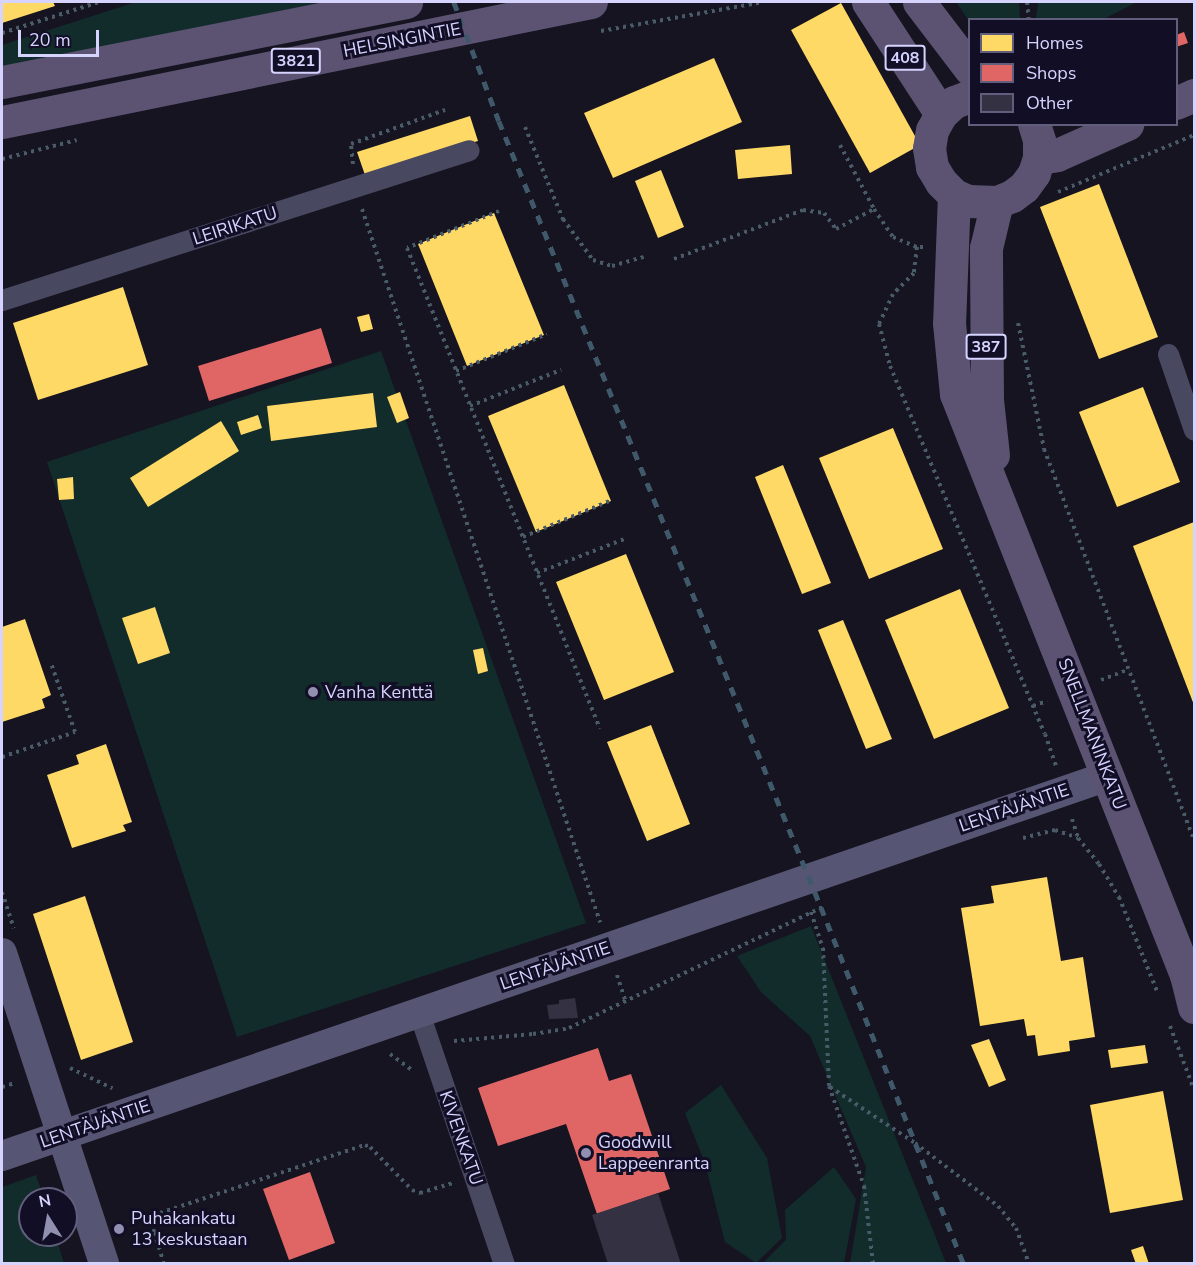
<!DOCTYPE html>
<html>
<head>
<meta charset="utf-8">
<style>
	body { margin:0 }
	#map { position:relative; width:1196px; height:1265px; overflow:hidden; background:#151420; font-family:"Nunito Sans",sans-serif }
	div>[style] { position:absolute }
	[style*='--x'] { left:calc(var(--x)*1px); top:calc(var(--y)*1px); width:calc(var(--w)*1px); rotate:calc(var(--a)*1deg) }
	.green>* { inset:0; background:#122c2b }
	.homes>* { inset:0; background:#ffd966 }
	.shops>* { inset:0; background:#e06666 }
	.building>* { inset:0; background:#333142 }
	.path>* { height:4px; margin-top:-2px; transform-origin:0; background:repeating-linear-gradient(90deg,#495a68 0 3px,transparent 0 7.5px) }
	.street>* { height:21px; margin:-10.5px; padding:0 10.5px; transform-origin:10.5px; border-radius:10.5px; background:#484861 }
	.secondary>* { height:30px; margin:-15px; padding:0 15px; transform-origin:15px; border-radius:15px; background:#565573 }
	.primary>* { height:33px; margin:-16.5px; padding:0 16.5px; transform-origin:16.5px; border-radius:16.5px; background:#5c5272 }
	.rail>* { height:4.5px; margin-top:-2.25px; transform-origin:0; background:repeating-linear-gradient(90deg,#40596a 0 9px,transparent 0 17px) }
	.dots>* { width:16px; height:16px; translate:-50% -50%; box-sizing:border-box; border:3px solid #110e26; border-radius:50% }
	span { translate:-50% -50%; white-space:nowrap; text-align:center; line-height:1.15; -webkit-text-stroke:6px #110e26; paint-order:stroke }
	.shield-label span { padding:2px 4px; background:#110e26; border:2px solid; border-radius:4px; -webkit-text-stroke-width:0 }
	.shield-label { font-size:16px; color:#d6d3ff; font-weight:700 }
	.street-label { font-size:18px; color:#d6d3ff }
	.poi-label { font-size:18px; color:#d6d3ff }
	.left { translate:0 -50%; text-align:left }
	.frame { position:absolute; inset:0; border:3px solid #d6d3ff; pointer-events:none }
	.legend { position:absolute; left:968px; top:18px; width:210px; height:108px; box-sizing:border-box; background:#110e26; border:2px solid #605d7d; margin:0; padding:8px 10px; list-style:none; font-size:18px; color:#d6d3ff }
	.legend li { display:flex; align-items:center; gap:12px; height:30px }
	.legend b { width:30px; border:2px solid #605d7d }
	.north { position:absolute; left:18px; top:1187px; width:60px; height:60px; box-sizing:border-box; background:#110e26; border:2px solid #605d7d; border-radius:50%; rotate:349deg; font-size:16px; font-weight:700; line-height:24px; text-align:center; color:#d6d3ff }
	.north::after { content:''; display:block; margin:auto; width:21px; height:27px; background:#9290b1; clip-path:polygon(50% 0,100% 100%,50% 72%,0 100%) }
	.scale { position:absolute; left:18px; top:30px; width:81px; height:27px; box-sizing:border-box; border:3px solid #d6d3ff; border-top:0; padding-left:8px; font-size:18px; line-height:21px; white-space:nowrap; color:#d6d3ff; -webkit-text-stroke:4px #110e26; paint-order:stroke }
</style>
</head>
<body>
<div id="map">
	<div class="green">
		<div style="clip-path:polygon(136px 2px,326px 2px,2px 67px,2px 45px)"></div>
		<div style="clip-path:polygon(956px 2px,1019px 2px,1020px 19px,969px 21px)"></div>
		<div style="clip-path:polygon(1038px 2px,1137px 2px,1104px 19px,1036px 19px)"></div>
		<div style="clip-path:polygon(381px 351px,586px 923px,237px 1037px,47px 462px)"></div>
		<div style="clip-path:polygon(811px 926px,946px 1263px,850px 1263px,866px 1167px,810px 1036px,761px 992px,737px 956px)"></div>
		<div style="clip-path:polygon(721px 1085px,767px 1158px,782px 1238px,756px 1263px,725px 1242px,705px 1163px,685px 1113px)"></div>
		<div style="clip-path:polygon(834px 1167px,856px 1199px,844px 1263px,763px 1263px,786px 1240px,785px 1210px)"></div>
		<div style="clip-path:polygon(36px 1175px,44px 1199px,30px 1199px,30px 1235px,55px 1235px,64px 1263px,2px 1263px,2px 1187px)"></div>
	</div>
	<div class="homes">
		<div style="clip-path:polygon(2px 2px,53px 2px,55px 6px,2px 23px)"></div>
		<div style="clip-path:polygon(841px 3px,920px 145px,870px 173px,791px 30px)"></div>
		<div style="clip-path:polygon(714px 58px,742px 122px,613px 178px,584px 113px)"></div>
		<div style="clip-path:polygon(470px 116px,478px 141px,365px 175px,357px 152px)"></div>
		<div style="clip-path:polygon(790px 145px,792px 174px,738px 179px,735px 150px)"></div>
		<div style="clip-path:polygon(661px 170px,684px 227px,658px 238px,635px 181px)"></div>
		<div style="clip-path:polygon(1099px 184px,1158px 337px,1099px 359px,1040px 207px)"></div>
		<div style="clip-path:polygon(494px 213px,544px 335px,467px 366px,418px 244px)"></div>
		<div style="clip-path:polygon(123px 287px,148px 365px,38px 400px,13px 323px)"></div>
		<div style="clip-path:polygon(369px 314px,373px 329px,361px 332px,357px 317px)"></div>
		<div style="clip-path:polygon(564px 385px,611px 501px,536px 532px,488px 416px)"></div>
		<div style="clip-path:polygon(1143px 387px,1180px 482px,1117px 507px,1079px 412px)"></div>
		<div style="clip-path:polygon(400px 392px,409px 418px,397px 423px,387px 397px)"></div>
		<div style="clip-path:polygon(373px 393px,377px 427px,271px 441px,267px 406px)"></div>
		<div style="clip-path:polygon(258px 415px,262px 428px,241px 435px,237px 422px)"></div>
		<div style="clip-path:polygon(221px 421px,239px 451px,148px 507px,130px 478px)"></div>
		<div style="clip-path:polygon(893px 428px,943px 549px,869px 579px,819px 458px)"></div>
		<div style="clip-path:polygon(783px 465px,831px 583px,802px 594px,755px 477px)"></div>
		<div style="clip-path:polygon(73px 477px,74px 499px,59px 500px,57px 479px)"></div>
		<div style="clip-path:polygon(1194px 522px,1194px 705px,1133px 546px)"></div>
		<div style="clip-path:polygon(626px 554px,674px 672px,604px 700px,556px 582px)"></div>
		<div style="clip-path:polygon(960px 589px,1009px 708px,934px 739px,885px 620px)"></div>
		<div style="clip-path:polygon(155px 607px,170px 653px,138px 664px,122px 618px)"></div>
		<div style="clip-path:polygon(25px 619px,51px 695px,42px 699px,45px 708px,2px 722px,2px 627px)"></div>
		<div style="clip-path:polygon(843px 620px,892px 739px,866px 749px,818px 630px)"></div>
		<div style="clip-path:polygon(483px 648px,488px 671px,478px 674px,473px 650px)"></div>
		<div style="clip-path:polygon(651px 725px,690px 824px,647px 841px,607px 742px)"></div>
		<div style="clip-path:polygon(106px 744px,132px 822px,123px 825px,126px 831px,72px 848px,47px 775px,79px 764px,76px 755px)"></div>
		<div style="clip-path:polygon(1047px 877px,1061px 961px,1083px 957px,1095px 1037px,1069px 1041px,1070px 1051px,1038px 1056px,1035px 1035px,1027px 1036px,1024px 1019px,980px 1026px,961px 908px,994px 903px,991px 886px)"></div>
		<div style="clip-path:polygon(85px 896px,133px 1042px,81px 1060px,33px 914px)"></div>
		<div style="clip-path:polygon(989px 1039px,1006px 1080px,989px 1087px,971px 1045px)"></div>
		<div style="clip-path:polygon(1145px 1045px,1148px 1063px,1111px 1068px,1108px 1050px)"></div>
		<div style="clip-path:polygon(1163px 1091px,1183px 1200px,1110px 1213px,1090px 1105px)"></div>
		<div style="clip-path:polygon(1143px 1246px,1149px 1264px,1136px 1264px,1131px 1250px)"></div>
	</div>
	<div class="shops">
		<div style="clip-path:polygon(1184px 32px,1188px 43px,1176px 47px,1176px 35px)"></div>
		<div style="clip-path:polygon(321px 328px,332px 363px,209px 401px,198px 366px)"></div>
		<div style="clip-path:polygon(598px 1048px,609px 1081px,631px 1074px,670px 1189px,597px 1214px,566px 1124px,498px 1146px,478px 1088px)"></div>
		<div style="clip-path:polygon(310px 1172px,335px 1243px,289px 1260px,263px 1189px)"></div>
	</div>
	<div class="building">
		<div style="clip-path:polygon(575px 998px,578px 1018px,549px 1019px,547px 1005px,559px 1004px,559px 1000px)"></div>
		<div style="clip-path:polygon(658px 1193px,681px 1264px,608px 1264px,592px 1215px)"></div>
	</div>
	<div class="path">
		<div style="--x:1027;--y:2;--w:18;--a:84"></div>
		<div style="--x:601;--y:31;--w:165;--a:-10.1"></div>
		<div style="--x:2;--y:33;--w:102;--a:-17.7"></div>
		<div style="--x:525;--y:127;--w:100;--a:67.6"></div>
		<div style="--x:563;--y:219;--w:51;--a:53.8"></div>
		<div style="--x:593;--y:260;--w:20;--a:18"></div>
		<div style="--x:612;--y:266;--w:33;--a:-16"></div>
		<div style="--x:840;--y:145;--w:72;--a:62"></div>
		<div style="--x:874;--y:209;--w:34;--a:56"></div>
		<div style="--x:893;--y:237;--w:26;--a:23"></div>
		<div style="--x:2;--y:159;--w:77;--a:-14.2"></div>
		<div style="--x:353;--y:164;--w:20;--a:-96"></div>
		<div style="--x:351;--y:144;--w:100;--a:-19.9"></div>
		<div style="--x:1058;--y:192;--w:147;--a:-22.7"></div>
		<div style="--x:362;--y:209;--w:752;--a:71.54"></div>
		<div style="--x:499;--y:211;--w:99;--a:158.1"></div>
		<div style="--x:407;--y:248;--w:518;--a:68.14"></div>
		<div style="--x:923;--y:247;--w:6;--a:180"></div>
		<div style="--x:917;--y:247;--w:26;--a:97"></div>
		<div style="--x:914;--y:273;--w:30;--a:135"></div>
		<div style="--x:893;--y:294;--w:33;--a:115"></div>
		<div style="--x:879;--y:324;--w:43;--a:75.3"></div>
		<div style="--x:890;--y:366;--w:399;--a:67.2"></div>
		<div style="--x:1045;--y:734;--w:34;--a:71"></div>
		<div style="--x:674;--y:259;--w:138;--a:-20.8"></div>
		<div style="--x:803;--y:210;--w:21;--a:8"></div>
		<div style="--x:824;--y:213;--w:20;--a:53"></div>
		<div style="--x:836;--y:229;--w:43;--a:-27.8"></div>
		<div style="--x:1018;--y:323;--w:129;--a:78.3"></div>
		<div style="--x:1044;--y:449;--w:419;--a:69"></div>
		<div style="--x:456;--y:371;--w:98;--a:-22.1"></div>
		<div style="--x:470;--y:406;--w:98;--a:-21.6"></div>
		<div style="--x:523;--y:537;--w:96;--a:-22.6"></div>
		<div style="--x:537;--y:573;--w:97;--a:-21.3"></div>
		<div style="--x:1101;--y:680;--w:30;--a:-21"></div>
		<div style="--x:1033;--y:706;--w:15;--a:-20"></div>
		<div style="--x:2;--y:757;--w:77;--a:-18.9"></div>
		<div style="--x:75;--y:732;--w:73;--a:-109.2"></div>
		<div style="--x:1072;--y:819;--w:20;--a:72"></div>
		<div style="--x:1078;--y:838;--w:33;--a:51"></div>
		<div style="--x:1099;--y:864;--w:39;--a:59"></div>
		<div style="--x:1119;--y:897;--w:101;--a:68"></div>
		<div style="--x:1023;--y:838;--w:33;--a:-14"></div>
		<div style="--x:1055;--y:830;--w:24;--a:19"></div>
		<div style="--x:2;--y:892;--w:38;--a:72"></div>
		<div style="--x:811;--y:912;--w:38;--a:72"></div>
		<div style="--x:823;--y:948;--w:138;--a:87.5"></div>
		<div style="--x:829;--y:1086;--w:106;--a:70.7"></div>
		<div style="--x:864;--y:1186;--w:79;--a:83.4"></div>
		<div style="--x:617;--y:975;--w:29;--a:72"></div>
		<div style="--x:1170;--y:1026;--w:68;--a:69.4"></div>
		<div style="--x:454;--y:1041;--w:79;--a:-5.1"></div>
		<div style="--x:533;--y:1034;--w:36;--a:-9"></div>
		<div style="--x:569;--y:1028;--w:281;--a:-25.5"></div>
		<div style="--x:390;--y:1054;--w:26;--a:36"></div>
		<div style="--x:70;--y:1068;--w:47;--a:25.5"></div>
		<div style="--x:2;--y:1087;--w:14;--a:-17"></div>
		<div style="--x:830;--y:1087;--w:102;--a:33.4"></div>
		<div style="--x:915;--y:1143;--w:104;--a:37.2"></div>
		<div style="--x:998;--y:1206;--w:28;--a:51"></div>
		<div style="--x:1016;--y:1228;--w:38;--a:70"></div>
		<div style="--x:164;--y:1264;--w:34;--a:-107"></div>
		<div style="--x:154;--y:1232;--w:11;--a:-85"></div>
		<div style="--x:155;--y:1221;--w:9;--a:-58"></div>
		<div style="--x:160;--y:1213;--w:216;--a:-18.4"></div>
		<div style="--x:365;--y:1145;--w:5;--a:22"></div>
		<div style="--x:370;--y:1147;--w:60;--a:45.7"></div>
		<div style="--x:412;--y:1190;--w:9;--a:21"></div>
		<div style="--x:420;--y:1193;--w:34;--a:-17"></div>
	</div>
	<div class="street">
		<div style="--x:2;--y:300;--w:490;--a:-17.8"></div>
		<div style="--x:1168;--y:354;--w:80;--a:71.1"></div>
		<div style="--x:419;--y:1013;--w:265;--a:71.3"></div>
	</div>
	<div class="secondary">
		<div style="--x:2;--y:953;--w:327;--a:71.8"></div>
		<div style="--x:2;--y:1156;--w:1169;--a:-18.96"></div>
	</div>
	<div class="primary">
		<div style="--x:868;--y:2;--w:134;--a:56.9"></div>
		<div style="--x:919;--y:2;--w:84;--a:52.7"></div>
		<div style="--x:2;--y:82;--w:412;--a:-11.2"></div>
		<div style="--x:970;--y:96;--w:17;--a:159"></div>
		<div style="--x:954;--y:102;--w:18;--a:137"></div>
		<div style="--x:941;--y:114;--w:18;--a:119"></div>
		<div style="--x:932;--y:130;--w:18;--a:99"></div>
		<div style="--x:929;--y:148;--w:19;--a:81"></div>
		<div style="--x:932;--y:167;--w:17;--a:59"></div>
		<div style="--x:941;--y:182;--w:18;--a:45"></div>
		<div style="--x:954;--y:195;--w:15;--a:23"></div>
		<div style="--x:968;--y:201;--w:29;--a:2"></div>
		<div style="--x:997;--y:202;--w:16;--a:-22"></div>
		<div style="--x:1012;--y:196;--w:15;--a:-37"></div>
		<div style="--x:1024;--y:187;--w:17;--a:-54"></div>
		<div style="--x:1034;--y:173;--w:16;--a:-72"></div>
		<div style="--x:1039;--y:158;--w:18;--a:-90"></div>
		<div style="--x:1039;--y:140;--w:17;--a:-107"></div>
		<div style="--x:1176;--y:103;--w:20;--a:-24"></div>
		<div style="--x:2;--y:122;--w:601;--a:-11.52"></div>
		<div style="--x:1039;--y:158;--w:18;--a:-9"></div>
		<div style="--x:1057;--y:155;--w:77;--a:-23.9"></div>
		<div style="--x:954;--y:195;--w:128;--a:92.2"></div>
		<div style="--x:949;--y:323;--w:71;--a:84.4"></div>
		<div style="--x:956;--y:394;--w:625;--a:68.4"></div>
		<div style="--x:1186;--y:975;--w:33;--a:76"></div>
		<div style="--x:993;--y:455;--w:55;--a:-96.2"></div>
		<div style="--x:987;--y:400;--w:152;--a:-90.4"></div>
		<div style="--x:986;--y:248;--w:47;--a:-76.6"></div>
	</div>
	<div class="rail">
		<div style="--x:454;--y:2;--w:127;--a:69.3"></div>
		<div style="--x:499;--y:121;--w:849;--a:67.72"></div>
		<div style="--x:821;--y:907;--w:385;--a:68.2"></div>
	</div>
	<div class="dots">
		<div style="left:313px;top:692px;background:#9290b1"></div>
		<div style="left:586px;top:1153px;background:#9290b1"></div>
		<div style="left:119px;top:1229px;background:#9290b1"></div>
	</div>
	<div class="shield-label">
		<span style="left:905px;top:58px">408</span>
		<span style="left:296px;top:61px">3821</span>
		<span style="left:986px;top:347px">387</span>
	</div>
	<div class="street-label">
		<span style="left:402px;top:40px;rotate:-11deg">HELSINGINTIE</span>
		<span style="left:235px;top:226px;rotate:-18deg">LEIRIKATU</span>
		<span style="left:1092px;top:734px;rotate:69deg">SNELLMANINKATU</span>
		<span style="left:1014px;top:808px;rotate:-19deg">LENTÄJÄNTIE</span>
		<span style="left:555px;top:966px;rotate:-19deg">LENTÄJÄNTIE</span>
		<span style="left:95px;top:1124px;rotate:-19deg">LENTÄJÄNTIE</span>
		<span style="left:461px;top:1138px;rotate:71deg">KIVENKATU</span>
	</div>
	<div class="poi-label">
		<span class="left" style="left:325px;top:692px">Vanha Kenttä</span>
		<span class="left" style="left:598px;top:1153px">Goodwill<br>Lappeenranta</span>
		<span class="left" style="left:131px;top:1229px">Puhakankatu<br>13 keskustaan</span>
	</div>
	<div class="frame"></div>
	<ul class="legend">
	<li><b style="height:16px;background:#ffd966"></b>Homes</li>
	<li><b style="height:16px;background:#e06666"></b>Shops</li>
	<li><b style="height:16px;background:#333142"></b>Other</li>
	</ul>
	<div class="north">N</div>
	<div class="scale">20 m</div>
</div>
</body>
</html>
